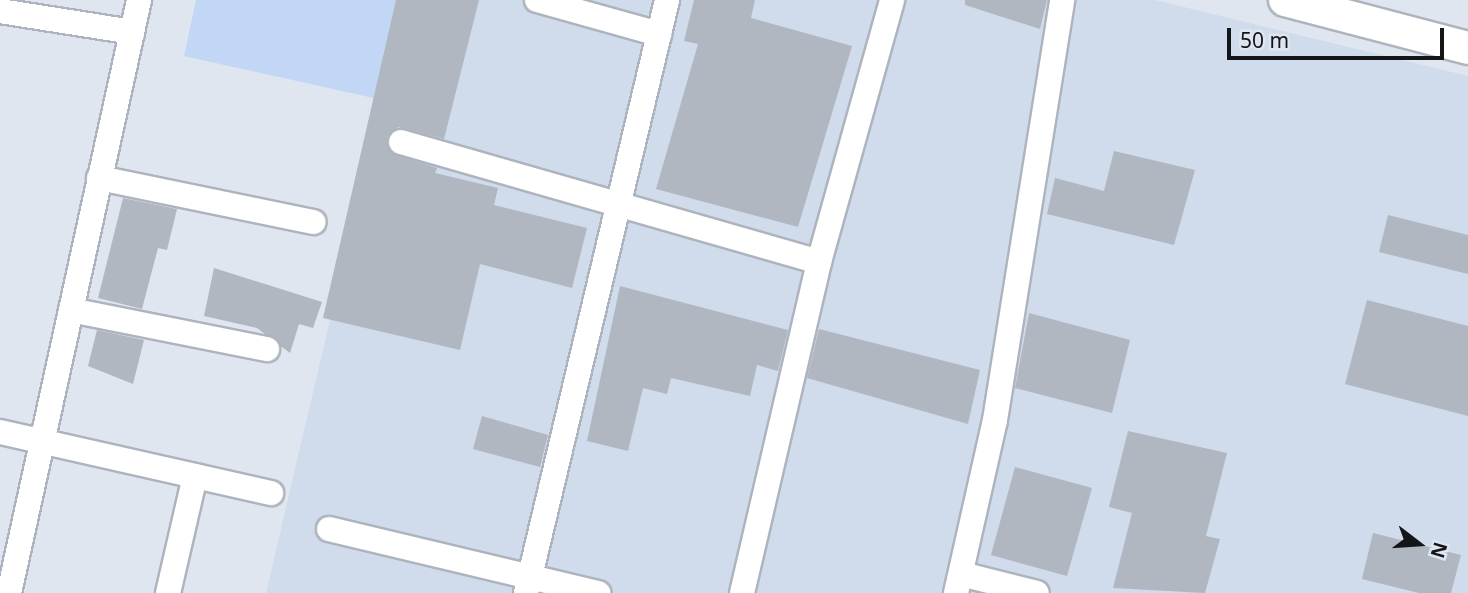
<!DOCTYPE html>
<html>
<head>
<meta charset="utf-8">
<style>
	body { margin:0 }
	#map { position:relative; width:1468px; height:593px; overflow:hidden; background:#dfe6f0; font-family:"Noto Sans",sans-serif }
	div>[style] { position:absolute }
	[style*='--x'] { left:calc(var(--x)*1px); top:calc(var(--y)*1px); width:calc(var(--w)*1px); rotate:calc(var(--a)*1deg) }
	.built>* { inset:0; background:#d0dbeb }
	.green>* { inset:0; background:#c1d7f5 }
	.building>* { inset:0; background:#b0b7c0 }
	.roads { filter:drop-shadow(2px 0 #adb4bd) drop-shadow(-2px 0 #adb4bd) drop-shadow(0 2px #adb4bd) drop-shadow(0 -2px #adb4bd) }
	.minor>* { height:24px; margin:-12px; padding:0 12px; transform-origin:12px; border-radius:12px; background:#fff }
	.tertiary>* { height:32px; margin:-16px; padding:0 16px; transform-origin:16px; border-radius:16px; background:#fff }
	span { translate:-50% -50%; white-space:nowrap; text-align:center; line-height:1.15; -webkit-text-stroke:5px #dfe6f0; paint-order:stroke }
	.north { position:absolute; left:1384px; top:509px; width:70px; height:70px; -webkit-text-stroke:5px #dfe6f0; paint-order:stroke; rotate:107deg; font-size:19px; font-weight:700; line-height:28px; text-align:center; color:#131518 }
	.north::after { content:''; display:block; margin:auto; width:24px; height:32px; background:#131518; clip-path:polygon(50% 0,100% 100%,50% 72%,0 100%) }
	.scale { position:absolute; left:1227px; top:28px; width:217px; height:32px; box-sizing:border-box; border:4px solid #131518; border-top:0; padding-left:9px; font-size:21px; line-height:24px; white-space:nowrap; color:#131518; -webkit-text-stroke:5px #dfe6f0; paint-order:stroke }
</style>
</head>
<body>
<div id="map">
	<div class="built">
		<div style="clip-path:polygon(405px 0,1155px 0,1468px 76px,1468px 593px,266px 593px)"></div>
	</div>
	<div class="green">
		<div style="clip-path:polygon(196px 0,398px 0,378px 99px,184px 56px)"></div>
	</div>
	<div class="building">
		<div style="clip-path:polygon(396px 0,479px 0,444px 139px,398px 127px,387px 137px,390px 152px,437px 168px,435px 173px,498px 188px,494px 205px,587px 228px,572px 288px,480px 264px,460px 350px,323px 318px)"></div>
		<div style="clip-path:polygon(694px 0,755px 0,751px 18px,852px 46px,798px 227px,656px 189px,698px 44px,684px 41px)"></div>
		<div style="clip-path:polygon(965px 0,1047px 0,1040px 29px,965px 5px)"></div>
		<div style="clip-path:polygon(1114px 151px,1195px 170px,1174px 245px,1047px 214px,1055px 178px,1104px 191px)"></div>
		<div style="clip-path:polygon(123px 198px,177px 209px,167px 250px,158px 248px,142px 309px,98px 298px)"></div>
		<div style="clip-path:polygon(1388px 215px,1468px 235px,1468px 274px,1379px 252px)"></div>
		<div style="clip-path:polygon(214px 268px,322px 302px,313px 328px,299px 324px,290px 353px,257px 328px,204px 316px)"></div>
		<div style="clip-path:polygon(620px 286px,788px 330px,778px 371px,757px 365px,750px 396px,671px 378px,667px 394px,643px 388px,628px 451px,587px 441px)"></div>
		<div style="clip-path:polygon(1367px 300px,1468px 326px,1468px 416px,1345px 384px)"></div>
		<div style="clip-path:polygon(1029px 313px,1130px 340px,1112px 413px,1015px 388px)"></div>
		<div style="clip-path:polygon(819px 329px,980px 370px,968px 424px,807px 378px)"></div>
		<div style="clip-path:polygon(97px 330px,144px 340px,133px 384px,88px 366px)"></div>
		<div style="clip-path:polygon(482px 416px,548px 435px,540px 467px,473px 449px)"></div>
		<div style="clip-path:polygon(1128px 431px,1227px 453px,1206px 536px,1220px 539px,1205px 593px,1113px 588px,1132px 513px,1109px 507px)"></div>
		<div style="clip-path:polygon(1015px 467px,1092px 488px,1067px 576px,991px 555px)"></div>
		<div style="clip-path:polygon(1373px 533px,1461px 555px,1451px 593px,1419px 593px,1362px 579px)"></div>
	</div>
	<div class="roads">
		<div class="minor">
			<div style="--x:537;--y:0;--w:127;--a:15.6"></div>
			<div style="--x:0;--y:11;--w:134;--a:9"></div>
			<div style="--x:401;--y:142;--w:435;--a:16"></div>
			<div style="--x:99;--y:178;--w:219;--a:11.6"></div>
			<div style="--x:71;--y:310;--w:200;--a:11.3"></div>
			<div style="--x:0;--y:432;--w:278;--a:12.7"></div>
			<div style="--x:329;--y:529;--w:277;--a:13.4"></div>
			<div style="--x:961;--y:574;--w:78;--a:14"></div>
			<div style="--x:9;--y:593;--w:607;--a:-77.63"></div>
			<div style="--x:168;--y:593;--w:120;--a:-77"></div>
			<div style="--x:526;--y:593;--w:610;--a:-76.62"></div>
			<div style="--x:742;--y:593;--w:340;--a:-76.9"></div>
			<div style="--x:819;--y:262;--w:272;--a:-74.4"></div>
			<div style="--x:956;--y:593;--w:177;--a:-77.3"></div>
			<div style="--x:995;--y:420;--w:425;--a:-80.9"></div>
		</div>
		<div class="tertiary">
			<div style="--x:1285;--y:0;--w:189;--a:14.7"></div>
		</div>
	</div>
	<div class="north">N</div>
	<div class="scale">50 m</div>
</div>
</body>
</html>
